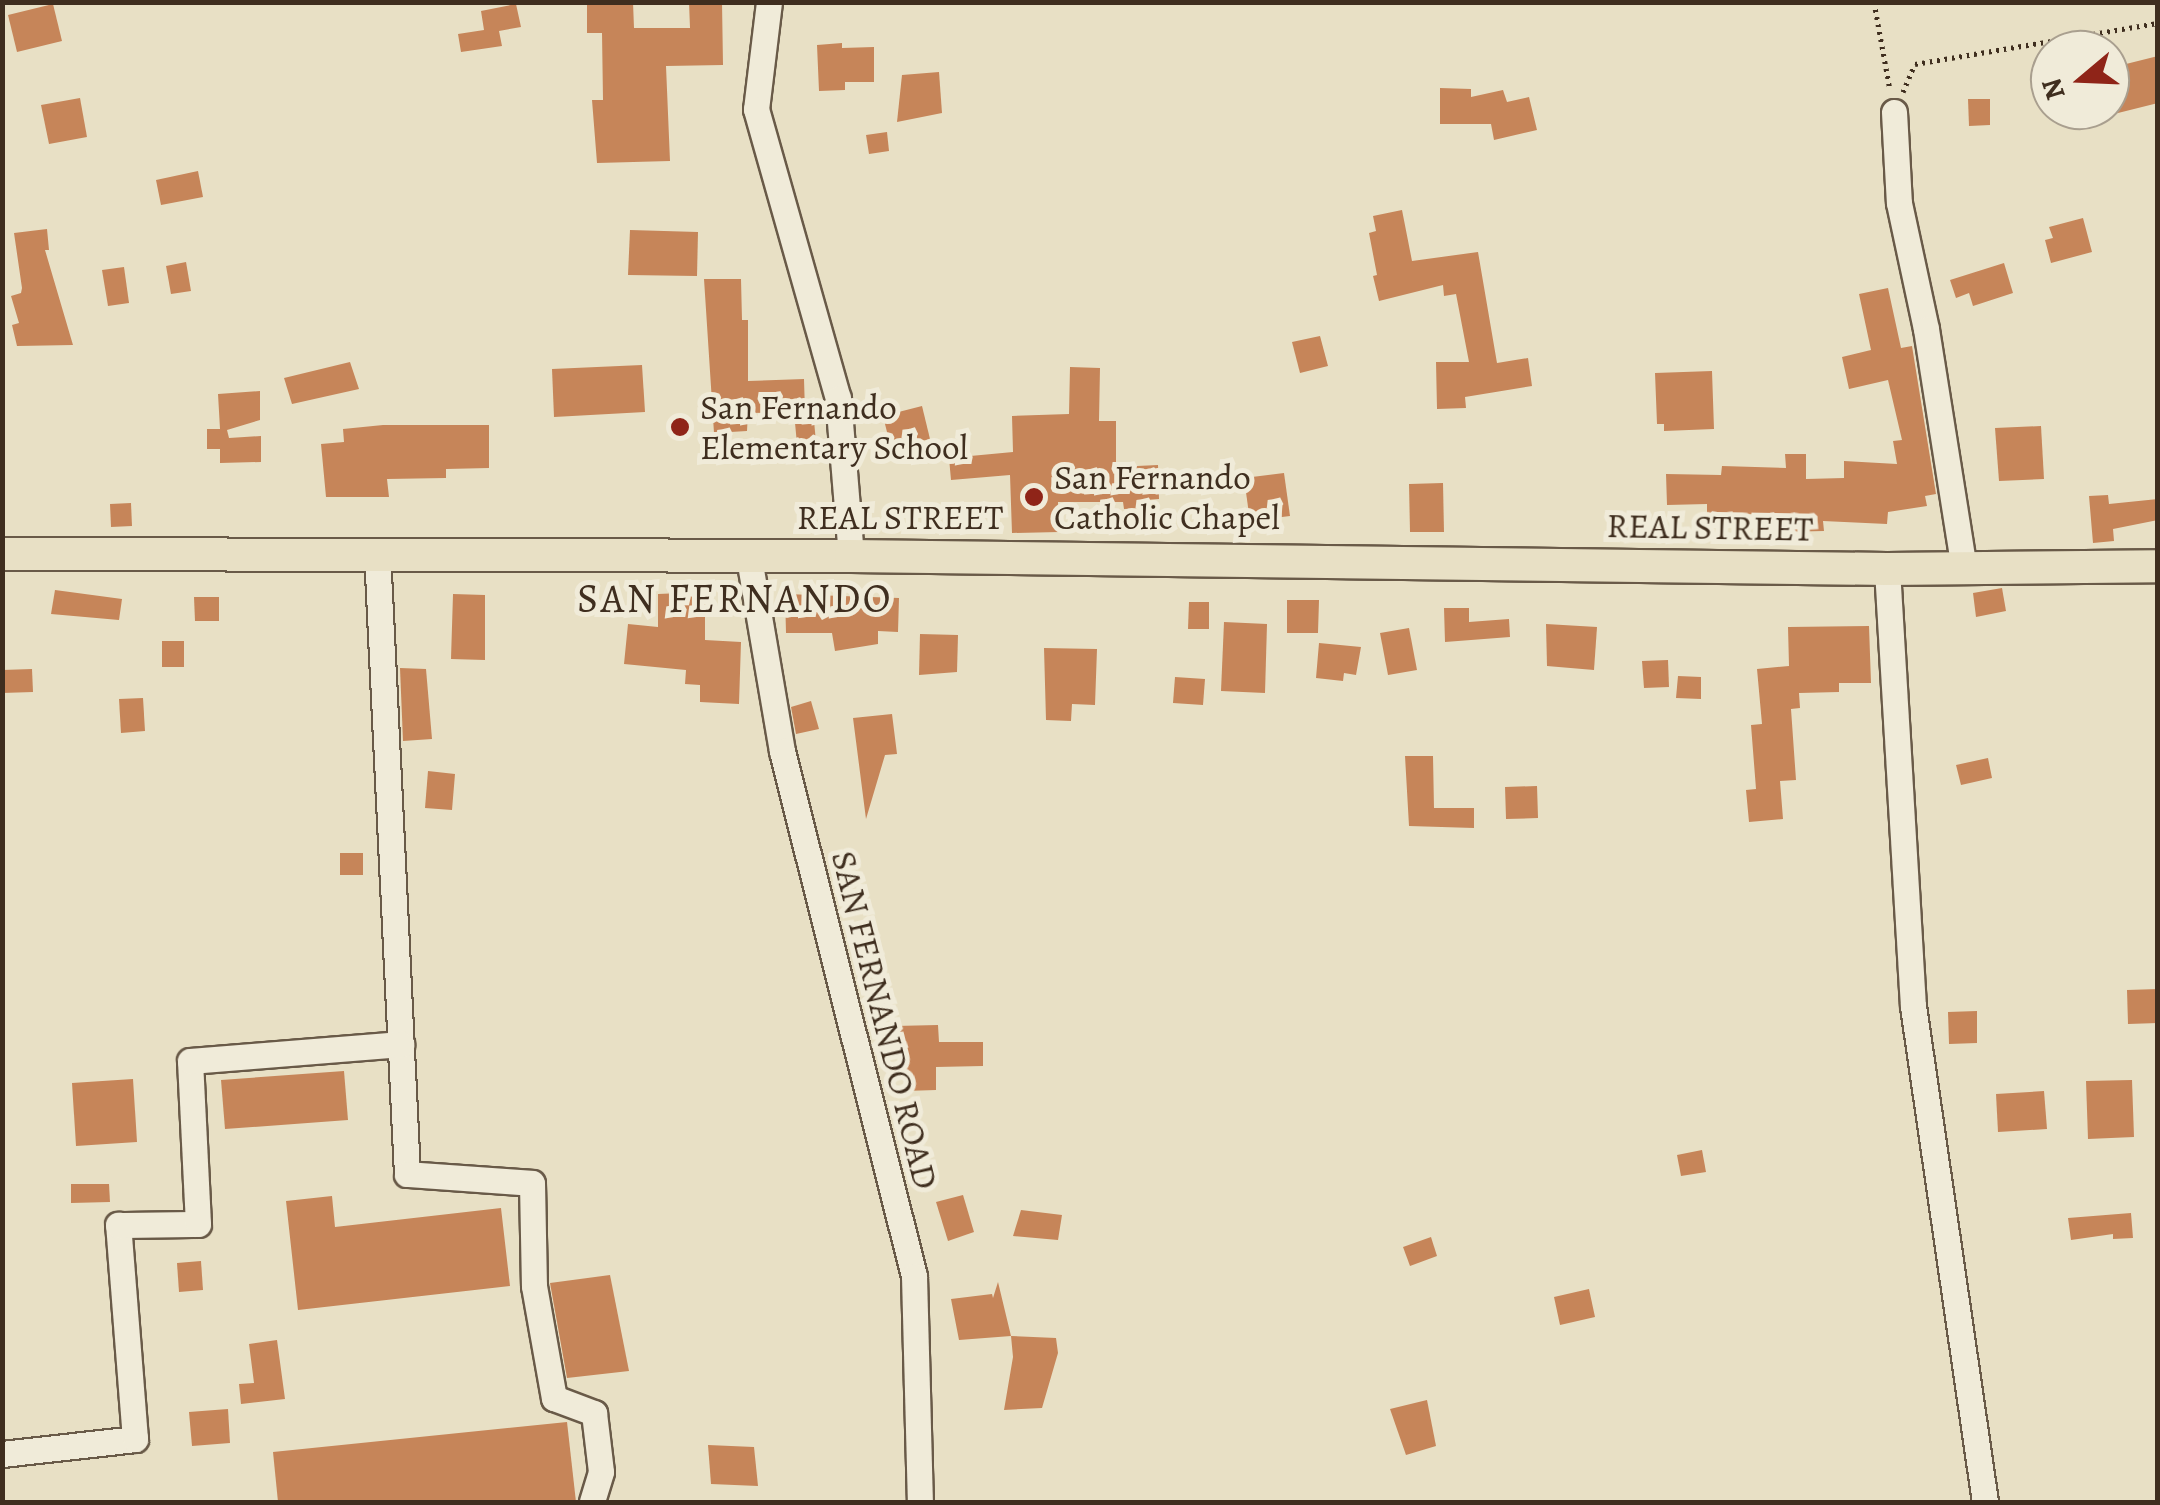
<!DOCTYPE html>
<html>
<head>
<meta charset="utf-8">
<style>
	body { margin:0 }
	#map { position:relative; width:2160px; height:1505px; overflow:hidden; background:#e8e0c5; font-family:Alegreya,serif }
	div>[style] { position:absolute }
	[style*='--x'] { left:calc(var(--x)*1px); top:calc(var(--y)*1px); width:calc(var(--w)*1px); rotate:calc(var(--a)*1deg) }
	.building>* { inset:0; background:#c68559 }
	.path>* { height:5px; margin-top:-2.5px; transform-origin:0; background:repeating-linear-gradient(90deg,#3f2e1f 0 2.5px,transparent 0 7.5px) }
	.roads { filter:drop-shadow(2px 0 #695a48) drop-shadow(-2px 0 #695a48) drop-shadow(0 2px #695a48) drop-shadow(0 -2px #695a48) }
	.minor>* { height:25px; margin:-12.5px; padding:0 12.5px; transform-origin:12.5px; border-radius:12.5px; background:#f0ebd9 }
	.major>* { height:32px; margin:-16px; padding:0 16px; transform-origin:16px; border-radius:16px; background:#e8e0c5 }
	.dots>* { width:28px; height:28px; translate:-50% -50%; box-sizing:border-box; border:5px solid #f0ebd9; border-radius:50% }
	span { translate:-50% -50%; white-space:nowrap; text-align:center; line-height:1.15; -webkit-text-stroke:10px #f0ebd9; paint-order:stroke }
	.poi-label { font-size:35px; color:#3f2e1f }
	.left { translate:0 -50%; text-align:left }
	.street-label { font-size:35px; color:#3f2e1f }
	.quarter-label { font-size:40px; color:#3f2e1f; letter-spacing:2.5px }
	.frame { position:absolute; inset:0; border:5px solid #3f2e1f; pointer-events:none }
	.north { position:absolute; left:2030px; top:30px; width:100px; height:100px; box-sizing:border-box; background:#f0ebd9; border:2px solid #a99f8f; border-radius:50%; rotate:251deg; font-size:28px; font-weight:700; line-height:40px; text-align:center; color:#3f2e1f }
	.north::after { content:''; display:block; margin:auto; width:35px; height:45px; background:#8f2418; clip-path:polygon(50% 0,100% 100%,50% 72%,0 100%) }
</style>
</head>
<body>
<div id="map">
	<div class="building">
		<div style="clip-path:polygon(587px 2px,633px 2px,634px 28px,690px 28px,689px 2px,722px 2px,723px 65px,666px 66px,670px 161px,597px 163px,592px 100px,603px 100px,602px 33px,587px 33px)"></div>
		<div style="clip-path:polygon(53px 4px,62px 41px,17px 52px,8px 15px)"></div>
		<div style="clip-path:polygon(516px 4px,521px 27px,499px 31px,502px 46px,461px 52px,458px 34px,484px 30px,481px 11px)"></div>
		<div style="clip-path:polygon(842px 43px,842px 48px,874px 47px,874px 82px,845px 82px,845px 90px,819px 91px,817px 45px)"></div>
		<div style="clip-path:polygon(2158px 56px,2158px 103px,2110px 115px,2110px 68px)"></div>
		<div style="clip-path:polygon(939px 72px,942px 113px,897px 122px,902px 75px)"></div>
		<div style="clip-path:polygon(1440px 88px,1471px 89px,1471px 97px,1503px 90px,1507px 102px,1529px 97px,1537px 130px,1494px 140px,1491px 124px,1440px 124px)"></div>
		<div style="clip-path:polygon(80px 98px,87px 137px,49px 144px,41px 105px)"></div>
		<div style="clip-path:polygon(1968px 99px,1990px 99px,1990px 125px,1969px 126px)"></div>
		<div style="clip-path:polygon(887px 132px,889px 151px,869px 154px,866px 135px)"></div>
		<div style="clip-path:polygon(198px 171px,203px 197px,161px 205px,156px 180px)"></div>
		<div style="clip-path:polygon(1402px 210px,1412px 261px,1478px 252px,1497px 363px,1528px 358px,1532px 386px,1465px 397px,1466px 408px,1437px 409px,1436px 362px,1469px 362px,1456px 294px,1444px 296px,1443px 285px,1379px 301px,1373px 276px,1377px 275px,1369px 233px,1376px 231px,1373px 216px)"></div>
		<div style="clip-path:polygon(2083px 218px,2092px 252px,2051px 263px,2045px 240px,2053px 238px,2049px 227px)"></div>
		<div style="clip-path:polygon(47px 229px,49px 250px,45px 250px,73px 345px,17px 346px,12px 325px,19px 323px,11px 296px,21px 293px,22px 288px,14px 233px)"></div>
		<div style="clip-path:polygon(630px 230px,698px 232px,697px 276px,628px 275px)"></div>
		<div style="clip-path:polygon(186px 262px,191px 291px,171px 294px,166px 266px)"></div>
		<div style="clip-path:polygon(2004px 263px,2013px 293px,1973px 306px,1969px 293px,1956px 298px,1950px 280px)"></div>
		<div style="clip-path:polygon(124px 267px,129px 303px,108px 306px,102px 270px)"></div>
		<div style="clip-path:polygon(704px 279px,741px 279px,742px 320px,748px 320px,748px 381px,804px 379px,805px 412px,748px 413px,747px 431px,714px 433px)"></div>
		<div style="clip-path:polygon(1888px 288px,1901px 348px,1912px 346px,1936px 494px,1925px 496px,1927px 506px,1888px 512px,1887px 524px,1823px 521px,1824px 531px,1780px 532px,1780px 515px,1707px 513px,1707px 504px,1667px 505px,1666px 474px,1721px 475px,1722px 466px,1786px 468px,1785px 454px,1806px 454px,1806px 479px,1844px 478px,1844px 461px,1897px 464px,1893px 441px,1902px 440px,1888px 380px,1849px 389px,1842px 357px,1871px 350px,1859px 294px)"></div>
		<div style="clip-path:polygon(1320px 336px,1328px 366px,1300px 373px,1292px 342px)"></div>
		<div style="clip-path:polygon(350px 362px,359px 389px,292px 404px,284px 378px)"></div>
		<div style="clip-path:polygon(642px 365px,645px 412px,554px 417px,552px 369px)"></div>
		<div style="clip-path:polygon(1070px 367px,1100px 368px,1099px 421px,1116px 421px,1116px 467px,1158px 465px,1159px 499px,1146px 500px,1146px 508px,1124px 509px,1123px 502px,1058px 502px,1059px 532px,1012px 533px,1010px 475px,951px 480px,949px 458px,1013px 452px,1012px 416px,1069px 414px)"></div>
		<div style="clip-path:polygon(1712px 371px,1714px 429px,1664px 431px,1664px 424px,1657px 424px,1655px 373px)"></div>
		<div style="clip-path:polygon(260px 391px,260px 420px,227px 430px,229px 438px,261px 436px,261px 462px,220px 463px,220px 449px,207px 449px,207px 429px,220px 429px,218px 394px)"></div>
		<div style="clip-path:polygon(922px 406px,930px 439px,891px 448px,883px 416px)"></div>
		<div style="clip-path:polygon(814px 421px,816px 442px,797px 444px,795px 423px)"></div>
		<div style="clip-path:polygon(383px 425px,489px 425px,489px 468px,446px 469px,446px 478px,387px 479px,389px 497px,326px 497px,321px 444px,344px 442px,343px 429px)"></div>
		<div style="clip-path:polygon(2041px 426px,2044px 479px,1999px 481px,1995px 428px)"></div>
		<div style="clip-path:polygon(1284px 473px,1290px 516px,1250px 521px,1244px 478px)"></div>
		<div style="clip-path:polygon(1443px 483px,1444px 532px,1410px 532px,1409px 484px)"></div>
		<div style="clip-path:polygon(2108px 495px,2109px 504px,2158px 499px,2158px 520px,2113px 529px,2114px 541px,2093px 543px,2089px 496px)"></div>
		<div style="clip-path:polygon(131px 503px,132px 526px,111px 527px,110px 504px)"></div>
		<div style="clip-path:polygon(2002px 588px,2006px 611px,1976px 617px,1973px 593px)"></div>
		<div style="clip-path:polygon(55px 590px,122px 599px,119px 620px,51px 614px)"></div>
		<div style="clip-path:polygon(705px 592px,705px 640px,741px 642px,739px 704px,700px 702px,700px 685px,685px 684px,686px 670px,624px 664px,628px 624px,658px 627px,658px 594px)"></div>
		<div style="clip-path:polygon(453px 594px,485px 595px,485px 660px,451px 659px)"></div>
		<div style="clip-path:polygon(785px 594px,899px 598px,898px 632px,878px 631px,878px 644px,835px 651px,832px 633px,786px 633px)"></div>
		<div style="clip-path:polygon(194px 597px,219px 597px,219px 621px,195px 621px)"></div>
		<div style="clip-path:polygon(1287px 600px,1319px 600px,1318px 633px,1287px 633px)"></div>
		<div style="clip-path:polygon(1189px 602px,1209px 602px,1209px 629px,1188px 629px)"></div>
		<div style="clip-path:polygon(1444px 608px,1469px 608px,1469px 622px,1509px 619px,1510px 637px,1445px 642px)"></div>
		<div style="clip-path:polygon(1224px 622px,1267px 624px,1265px 693px,1221px 691px)"></div>
		<div style="clip-path:polygon(1546px 624px,1597px 627px,1594px 670px,1547px 666px)"></div>
		<div style="clip-path:polygon(1869px 626px,1871px 683px,1839px 683px,1839px 692px,1799px 693px,1800px 708px,1791px 709px,1796px 780px,1780px 781px,1783px 819px,1749px 822px,1746px 790px,1756px 789px,1751px 725px,1762px 724px,1757px 669px,1789px 666px,1788px 627px)"></div>
		<div style="clip-path:polygon(1409px 628px,1417px 670px,1388px 675px,1380px 633px)"></div>
		<div style="clip-path:polygon(920px 634px,958px 635px,957px 672px,919px 675px)"></div>
		<div style="clip-path:polygon(162px 641px,184px 641px,184px 667px,162px 667px)"></div>
		<div style="clip-path:polygon(1319px 643px,1361px 647px,1356px 675px,1344px 673px,1343px 681px,1316px 678px)"></div>
		<div style="clip-path:polygon(1044px 648px,1097px 649px,1095px 705px,1072px 704px,1071px 721px,1046px 720px)"></div>
		<div style="clip-path:polygon(1668px 660px,1669px 687px,1644px 688px,1642px 661px)"></div>
		<div style="clip-path:polygon(400px 668px,426px 669px,432px 739px,403px 741px)"></div>
		<div style="clip-path:polygon(32px 669px,33px 692px,2px 693px,2px 670px)"></div>
		<div style="clip-path:polygon(1678px 676px,1701px 677px,1701px 699px,1676px 698px)"></div>
		<div style="clip-path:polygon(1175px 677px,1205px 679px,1203px 705px,1173px 703px)"></div>
		<div style="clip-path:polygon(143px 698px,145px 731px,121px 733px,119px 699px)"></div>
		<div style="clip-path:polygon(811px 701px,819px 729px,796px 734px,791px 707px)"></div>
		<div style="clip-path:polygon(892px 714px,897px 754px,885px 755px,866px 819px,853px 718px)"></div>
		<div style="clip-path:polygon(1405px 756px,1433px 756px,1434px 808px,1474px 808px,1474px 828px,1409px 826px)"></div>
		<div style="clip-path:polygon(1988px 758px,1992px 778px,1961px 785px,1956px 765px)"></div>
		<div style="clip-path:polygon(428px 771px,455px 774px,452px 810px,425px 808px)"></div>
		<div style="clip-path:polygon(1537px 786px,1538px 818px,1506px 819px,1505px 787px)"></div>
		<div style="clip-path:polygon(340px 853px,363px 853px,363px 875px,340px 875px)"></div>
		<div style="clip-path:polygon(2158px 989px,2158px 1023px,2128px 1024px,2127px 990px)"></div>
		<div style="clip-path:polygon(1977px 1011px,1977px 1043px,1949px 1044px,1948px 1012px)"></div>
		<div style="clip-path:polygon(938px 1025px,939px 1042px,983px 1042px,983px 1066px,936px 1067px,936px 1090px,905px 1091px,904px 1054px,896px 1054px,895px 1026px)"></div>
		<div style="clip-path:polygon(344px 1071px,348px 1120px,225px 1129px,221px 1080px)"></div>
		<div style="clip-path:polygon(133px 1079px,137px 1142px,76px 1146px,72px 1083px)"></div>
		<div style="clip-path:polygon(2132px 1080px,2134px 1137px,2088px 1139px,2086px 1081px)"></div>
		<div style="clip-path:polygon(2044px 1091px,2047px 1129px,1998px 1132px,1996px 1094px)"></div>
		<div style="clip-path:polygon(1702px 1150px,1706px 1172px,1681px 1176px,1677px 1155px)"></div>
		<div style="clip-path:polygon(71px 1184px,109px 1184px,110px 1202px,71px 1203px)"></div>
		<div style="clip-path:polygon(963px 1195px,974px 1232px,948px 1241px,936px 1202px)"></div>
		<div style="clip-path:polygon(332px 1196px,335px 1227px,501px 1208px,510px 1286px,298px 1310px,286px 1201px)"></div>
		<div style="clip-path:polygon(1021px 1210px,1062px 1215px,1058px 1240px,1013px 1236px)"></div>
		<div style="clip-path:polygon(2131px 1213px,2133px 1238px,2113px 1239px,2113px 1234px,2071px 1240px,2068px 1218px)"></div>
		<div style="clip-path:polygon(1431px 1237px,1437px 1256px,1410px 1266px,1403px 1247px)"></div>
		<div style="clip-path:polygon(201px 1261px,203px 1290px,179px 1292px,177px 1263px)"></div>
		<div style="clip-path:polygon(610px 1275px,629px 1371px,567px 1378px,550px 1283px)"></div>
		<div style="clip-path:polygon(998px 1282px,1011px 1336px,959px 1340px,951px 1299px,992px 1294px,993px 1298px)"></div>
		<div style="clip-path:polygon(1589px 1289px,1595px 1317px,1560px 1325px,1554px 1297px)"></div>
		<div style="clip-path:polygon(1011px 1336px,1056px 1338px,1058px 1353px,1042px 1408px,1004px 1410px,1013px 1357px)"></div>
		<div style="clip-path:polygon(277px 1340px,285px 1399px,241px 1404px,239px 1384px,254px 1383px,249px 1344px)"></div>
		<div style="clip-path:polygon(1427px 1400px,1436px 1446px,1406px 1455px,1390px 1409px)"></div>
		<div style="clip-path:polygon(228px 1409px,230px 1443px,192px 1446px,189px 1412px)"></div>
		<div style="clip-path:polygon(567px 1422px,576px 1502px,278px 1502px,273px 1452px)"></div>
		<div style="clip-path:polygon(708px 1445px,754px 1447px,758px 1486px,711px 1484px)"></div>
	</div>
	<div class="path">
		<div style="--x:1874;--y:2;--w:89;--a:79.7"></div>
		<div style="--x:1903;--y:92;--w:30;--a:-67"></div>
		<div style="--x:1915;--y:64;--w:246;--a:-9.6"></div>
	</div>
	<div class="roads">
		<div class="minor">
			<div style="--x:769;--y:2;--w:108;--a:96.9"></div>
			<div style="--x:756;--y:109;--w:300;--a:74.2"></div>
			<div style="--x:838;--y:398;--w:159;--a:85.3"></div>
			<div style="--x:1894;--y:112;--w:91;--a:86.9"></div>
			<div style="--x:1899;--y:203;--w:129;--a:77.9"></div>
			<div style="--x:1926;--y:329;--w:242;--a:81"></div>
			<div style="--x:377;--y:552;--w:623;--a:87.24"></div>
			<div style="--x:407;--y:1174;--w:125;--a:4.1"></div>
			<div style="--x:532;--y:1183;--w:103;--a:88.9"></div>
			<div style="--x:534;--y:1286;--w:114;--a:79.9"></div>
			<div style="--x:554;--y:1398;--w:43;--a:20.6"></div>
			<div style="--x:594;--y:1413;--w:59;--a:83.2"></div>
			<div style="--x:601;--y:1472;--w:31;--a:107"></div>
			<div style="--x:749;--y:558;--w:196;--a:80.3"></div>
			<div style="--x:782;--y:751;--w:541;--a:75.89"></div>
			<div style="--x:914;--y:1276;--w:226;--a:88.5"></div>
			<div style="--x:1887;--y:569;--w:438;--a:86.6"></div>
			<div style="--x:1913;--y:1006;--w:501;--a:81.74"></div>
			<div style="--x:2;--y:1454;--w:134;--a:-6.4"></div>
			<div style="--x:135;--y:1439;--w:215;--a:-94.5"></div>
			<div style="--x:118;--y:1225;--w:80;--a:-0.7"></div>
			<div style="--x:198;--y:1224;--w:163;--a:-92.8"></div>
			<div style="--x:190;--y:1061;--w:212;--a:-4.6"></div>
		</div>
		<div class="major">
			<div style="--x:2;--y:554;--w:849;--a:0.13"></div>
			<div style="--x:851;--y:556;--w:1036;--a:0.72"></div>
			<div style="--x:1887;--y:569;--w:271;--a:-0.6"></div>
		</div>
	</div>
	<div class="dots">
		<div style="left:680px;top:427px;background:#8f2418"></div>
		<div style="left:1034px;top:497px;background:#8f2418"></div>
	</div>
	<div class="poi-label">
		<span class="left" style="left:700px;top:427px">San Fernando<br>Elementary School</span>
		<span class="left" style="left:1054px;top:497px">San Fernando<br>Catholic Chapel</span>
	</div>
	<div class="street-label">
		<span style="left:900px;top:517px">REAL STREET</span>
		<span style="left:1710px;top:527px;rotate:1deg">REAL STREET</span>
		<span style="left:885px;top:1020px;rotate:76deg">SAN FERNANDO ROAD</span>
	</div>
	<div class="quarter-label">
		<span style="left:735px;top:599px">SAN FERNANDO</span>
	</div>
	<div class="frame"></div>
	<div class="north">N</div>
</div>
</body>
</html>
